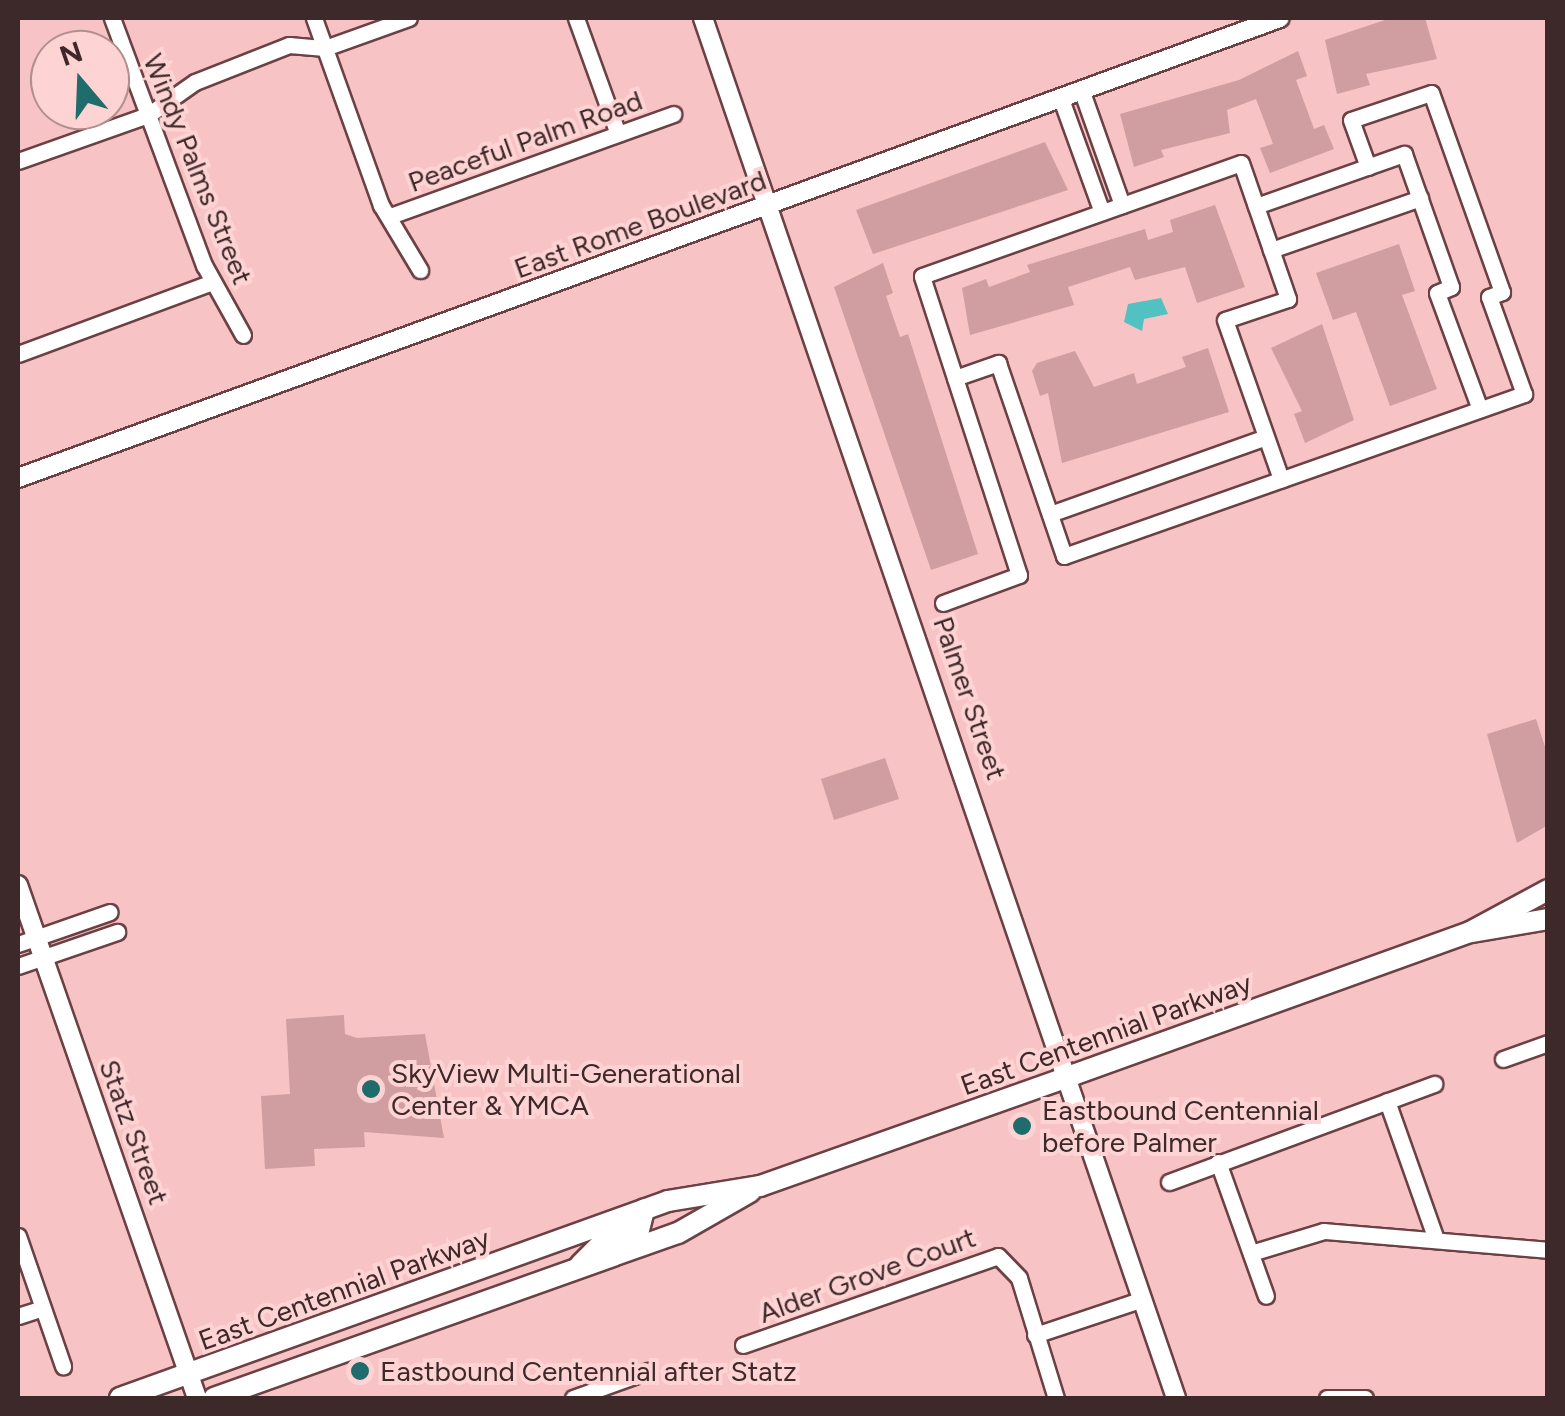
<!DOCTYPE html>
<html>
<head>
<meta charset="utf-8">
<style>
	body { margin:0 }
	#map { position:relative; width:1565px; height:1416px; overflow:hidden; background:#f7c3c5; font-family:Figtree,sans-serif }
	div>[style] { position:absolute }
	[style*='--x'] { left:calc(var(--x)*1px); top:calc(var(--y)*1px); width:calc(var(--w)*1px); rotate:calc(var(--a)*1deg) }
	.water>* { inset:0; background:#51c1c2 }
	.building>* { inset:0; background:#d09ea0 }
	.roads { filter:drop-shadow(2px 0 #6c4144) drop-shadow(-2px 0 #6c4144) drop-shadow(0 2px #6c4144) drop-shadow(0 -2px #6c4144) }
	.minor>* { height:15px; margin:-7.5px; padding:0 7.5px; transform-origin:7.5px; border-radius:7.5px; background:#fff }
	.tertiary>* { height:18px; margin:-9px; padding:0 9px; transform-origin:9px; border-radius:9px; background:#fff }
	.secondary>* { height:20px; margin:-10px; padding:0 10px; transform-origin:10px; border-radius:10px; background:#fff }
	.dots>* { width:28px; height:28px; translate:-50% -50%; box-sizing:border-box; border:5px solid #fed3d4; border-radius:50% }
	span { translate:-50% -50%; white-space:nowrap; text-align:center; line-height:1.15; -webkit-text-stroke:8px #fed3d4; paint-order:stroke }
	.street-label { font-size:28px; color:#3d292a }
	.poi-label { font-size:28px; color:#3d292a }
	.left { translate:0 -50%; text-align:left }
	.frame { position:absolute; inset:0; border:20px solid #3d292a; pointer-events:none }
	.north { position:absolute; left:30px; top:30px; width:100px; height:100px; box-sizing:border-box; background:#fed3d4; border:2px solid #b18f90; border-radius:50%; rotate:341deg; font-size:28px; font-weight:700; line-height:40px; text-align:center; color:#3d292a }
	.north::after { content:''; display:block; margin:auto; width:35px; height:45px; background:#206c6c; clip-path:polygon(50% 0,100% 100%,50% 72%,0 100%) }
</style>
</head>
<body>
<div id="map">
	<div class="water">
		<div style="clip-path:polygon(1161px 298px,1168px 314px,1144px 319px,1142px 331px,1124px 322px,1128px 304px)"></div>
	</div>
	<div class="building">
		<div style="clip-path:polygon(1391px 18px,1425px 18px,1437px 59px,1366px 74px,1370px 85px,1337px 94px,1325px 40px)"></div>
		<div style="clip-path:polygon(1298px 51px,1307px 76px,1296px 80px,1314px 129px,1324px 125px,1334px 149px,1270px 173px,1260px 148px,1273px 144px,1256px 99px,1227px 110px,1230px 133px,1161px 150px,1164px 157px,1134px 167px,1120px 114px,1239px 80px)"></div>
		<div style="clip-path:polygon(1045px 142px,1068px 190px,873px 254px,856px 210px)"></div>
		<div style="clip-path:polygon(1215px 205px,1245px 287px,1197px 303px,1185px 267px,1135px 280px,1130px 267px,1068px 287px,1074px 305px,970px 335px,962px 288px,986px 279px,989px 287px,1030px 272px,1027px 265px,1145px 229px,1148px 240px,1173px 232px,1170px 220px)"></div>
		<div style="clip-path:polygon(1399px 244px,1415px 291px,1402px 295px,1437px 389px,1390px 406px,1356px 312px,1333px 320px,1316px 273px)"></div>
		<div style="clip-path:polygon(883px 263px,893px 293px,886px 296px,900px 337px,908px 334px,978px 554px,931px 570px,834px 287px)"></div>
		<div style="clip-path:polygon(1322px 324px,1354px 420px,1305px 443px,1294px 414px,1302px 411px,1271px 348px)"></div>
		<div style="clip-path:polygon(1208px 348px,1229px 412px,1062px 463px,1048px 393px,1040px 396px,1032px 371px,1037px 363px,1075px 351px,1094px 387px,1134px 373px,1137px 384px,1186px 367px,1182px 357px)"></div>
		<div style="clip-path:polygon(1536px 719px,1548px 756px,1548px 825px,1517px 843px,1487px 734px)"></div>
		<div style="clip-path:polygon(885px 758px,899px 799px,834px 820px,821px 779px)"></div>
		<div style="clip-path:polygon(344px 1015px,345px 1034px,357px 1038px,425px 1034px,444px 1138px,364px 1132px,365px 1147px,314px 1149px,315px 1166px,265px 1169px,261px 1096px,290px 1094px,286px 1019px)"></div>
	</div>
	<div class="roads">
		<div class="minor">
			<div style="--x:112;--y:18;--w:264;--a:69.6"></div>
			<div style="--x:204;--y:265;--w:80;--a:60.9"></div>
			<div style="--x:314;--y:18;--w:199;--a:70.3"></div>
			<div style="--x:381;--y:205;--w:76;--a:59"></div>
			<div style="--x:576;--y:18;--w:123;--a:70.1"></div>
			<div style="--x:1082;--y:92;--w:120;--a:70.5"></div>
			<div style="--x:1061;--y:99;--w:120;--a:70.1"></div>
			<div style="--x:18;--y:161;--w:138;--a:-19.5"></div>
			<div style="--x:148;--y:115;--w:57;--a:-35.1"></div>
			<div style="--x:195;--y:82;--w:101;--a:-21.5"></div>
			<div style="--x:289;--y:45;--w:36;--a:5"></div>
			<div style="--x:325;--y:48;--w:89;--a:-19.7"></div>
			<div style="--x:1256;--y:206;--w:157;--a:-19.4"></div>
			<div style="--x:1404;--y:154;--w:141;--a:70.5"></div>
			<div style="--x:1451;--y:287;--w:15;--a:157"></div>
			<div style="--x:1437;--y:293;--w:124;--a:69.7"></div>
			<div style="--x:393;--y:215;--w:298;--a:-19.8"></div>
			<div style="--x:1271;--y:250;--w:158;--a:-19.2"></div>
			<div style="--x:18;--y:354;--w:208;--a:-20.3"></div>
			<div style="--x:955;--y:378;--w:46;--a:-19.2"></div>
			<div style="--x:998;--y:363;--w:204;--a:71.1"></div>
			<div style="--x:1064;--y:556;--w:488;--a:-19.4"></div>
			<div style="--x:1524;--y:394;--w:103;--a:-109.8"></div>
			<div style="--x:1489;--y:297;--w:14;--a:-21"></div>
			<div style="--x:1502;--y:292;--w:211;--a:-109.6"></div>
			<div style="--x:1431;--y:93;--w:84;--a:161.4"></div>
			<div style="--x:1351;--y:120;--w:50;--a:70.1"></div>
			<div style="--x:1050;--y:514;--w:229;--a:-19.6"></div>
			<div style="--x:943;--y:603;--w:81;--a:-20.2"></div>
			<div style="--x:1019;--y:575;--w:314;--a:-108"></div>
			<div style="--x:922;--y:276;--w:338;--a:-19.5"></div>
			<div style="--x:1241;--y:163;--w:144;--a:70.9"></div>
			<div style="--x:1288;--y:299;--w:66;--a:161.6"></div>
			<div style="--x:1225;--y:320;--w:169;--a:70.6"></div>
			<div style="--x:18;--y:944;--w:97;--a:-19.2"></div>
			<div style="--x:18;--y:966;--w:105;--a:-19"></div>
			<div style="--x:1503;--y:1059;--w:48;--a:-19.6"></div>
			<div style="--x:1387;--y:1101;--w:146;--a:70.5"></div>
			<div style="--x:1218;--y:1162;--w:142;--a:70.3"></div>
			<div style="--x:1169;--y:1182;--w:283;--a:-20.3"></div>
			<div style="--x:18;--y:1236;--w:138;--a:70.9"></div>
			<div style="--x:1251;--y:1253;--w:76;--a:-16.8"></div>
			<div style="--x:1324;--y:1231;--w:225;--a:4.8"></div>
			<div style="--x:18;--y:1316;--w:25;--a:-18"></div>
			<div style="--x:1035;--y:1335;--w:111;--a:-18.4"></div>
			<div style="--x:743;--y:1345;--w:270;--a:-19.2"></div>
			<div style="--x:998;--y:1256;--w:30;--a:46"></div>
			<div style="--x:1019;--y:1278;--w:126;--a:72.9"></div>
			<div style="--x:573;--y:1398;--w:80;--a:-19.8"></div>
			<div style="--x:1327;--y:1398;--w:38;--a:0"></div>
		</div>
		<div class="tertiary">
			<div style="--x:703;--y:18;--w:1459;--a:71.08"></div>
			<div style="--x:18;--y:478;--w:1343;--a:-20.03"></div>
			<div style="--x:18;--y:885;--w:543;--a:70.76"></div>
		</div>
		<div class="secondary">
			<div style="--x:1472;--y:932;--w:77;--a:-9.7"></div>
			<div style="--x:580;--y:1265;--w:30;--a:-45"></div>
			<div style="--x:601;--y:1244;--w:40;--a:-20.2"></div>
			<div style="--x:639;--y:1230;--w:21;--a:-76"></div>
			<div style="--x:120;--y:1398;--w:582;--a:-19.77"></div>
			<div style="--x:668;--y:1201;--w:93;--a:-9.3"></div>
			<div style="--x:760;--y:1186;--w:332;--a:-19.5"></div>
			<div style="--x:1073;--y:1075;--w:422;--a:-19.8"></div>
			<div style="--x:1470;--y:932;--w:89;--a:-28.3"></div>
			<div style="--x:214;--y:1398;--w:492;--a:-19.6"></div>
			<div style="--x:678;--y:1233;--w:83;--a:-29.7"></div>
		</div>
	</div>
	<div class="dots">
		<div style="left:371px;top:1089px;background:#206c6c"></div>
		<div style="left:1022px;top:1126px;background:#206c6c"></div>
		<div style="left:360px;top:1371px;background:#206c6c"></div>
	</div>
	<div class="street-label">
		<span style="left:525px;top:141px;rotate:-20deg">Peaceful Palm Road</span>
		<span style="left:198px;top:169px;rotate:68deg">Windy Palms Street</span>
		<span style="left:640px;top:224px;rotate:-20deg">East Rome Boulevard</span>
		<span style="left:970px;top:698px;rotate:71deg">Palmer Street</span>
		<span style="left:1106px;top:1034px;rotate:-20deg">East Centennial Parkway</span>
		<span style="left:134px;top:1132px;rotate:70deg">Statz Street</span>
		<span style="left:867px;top:1275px;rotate:-20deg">Alder Grove Court</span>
		<span style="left:344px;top:1289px;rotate:-20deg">East Centennial Parkway</span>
	</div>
	<div class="poi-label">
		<span class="left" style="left:391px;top:1089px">SkyView Multi-Generational<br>Center &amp; YMCA</span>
		<span class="left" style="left:1042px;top:1126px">Eastbound Centennial<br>before Palmer</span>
		<span class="left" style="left:380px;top:1371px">Eastbound Centennial after Statz</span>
	</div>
	<div class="frame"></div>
	<div class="north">N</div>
</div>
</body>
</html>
